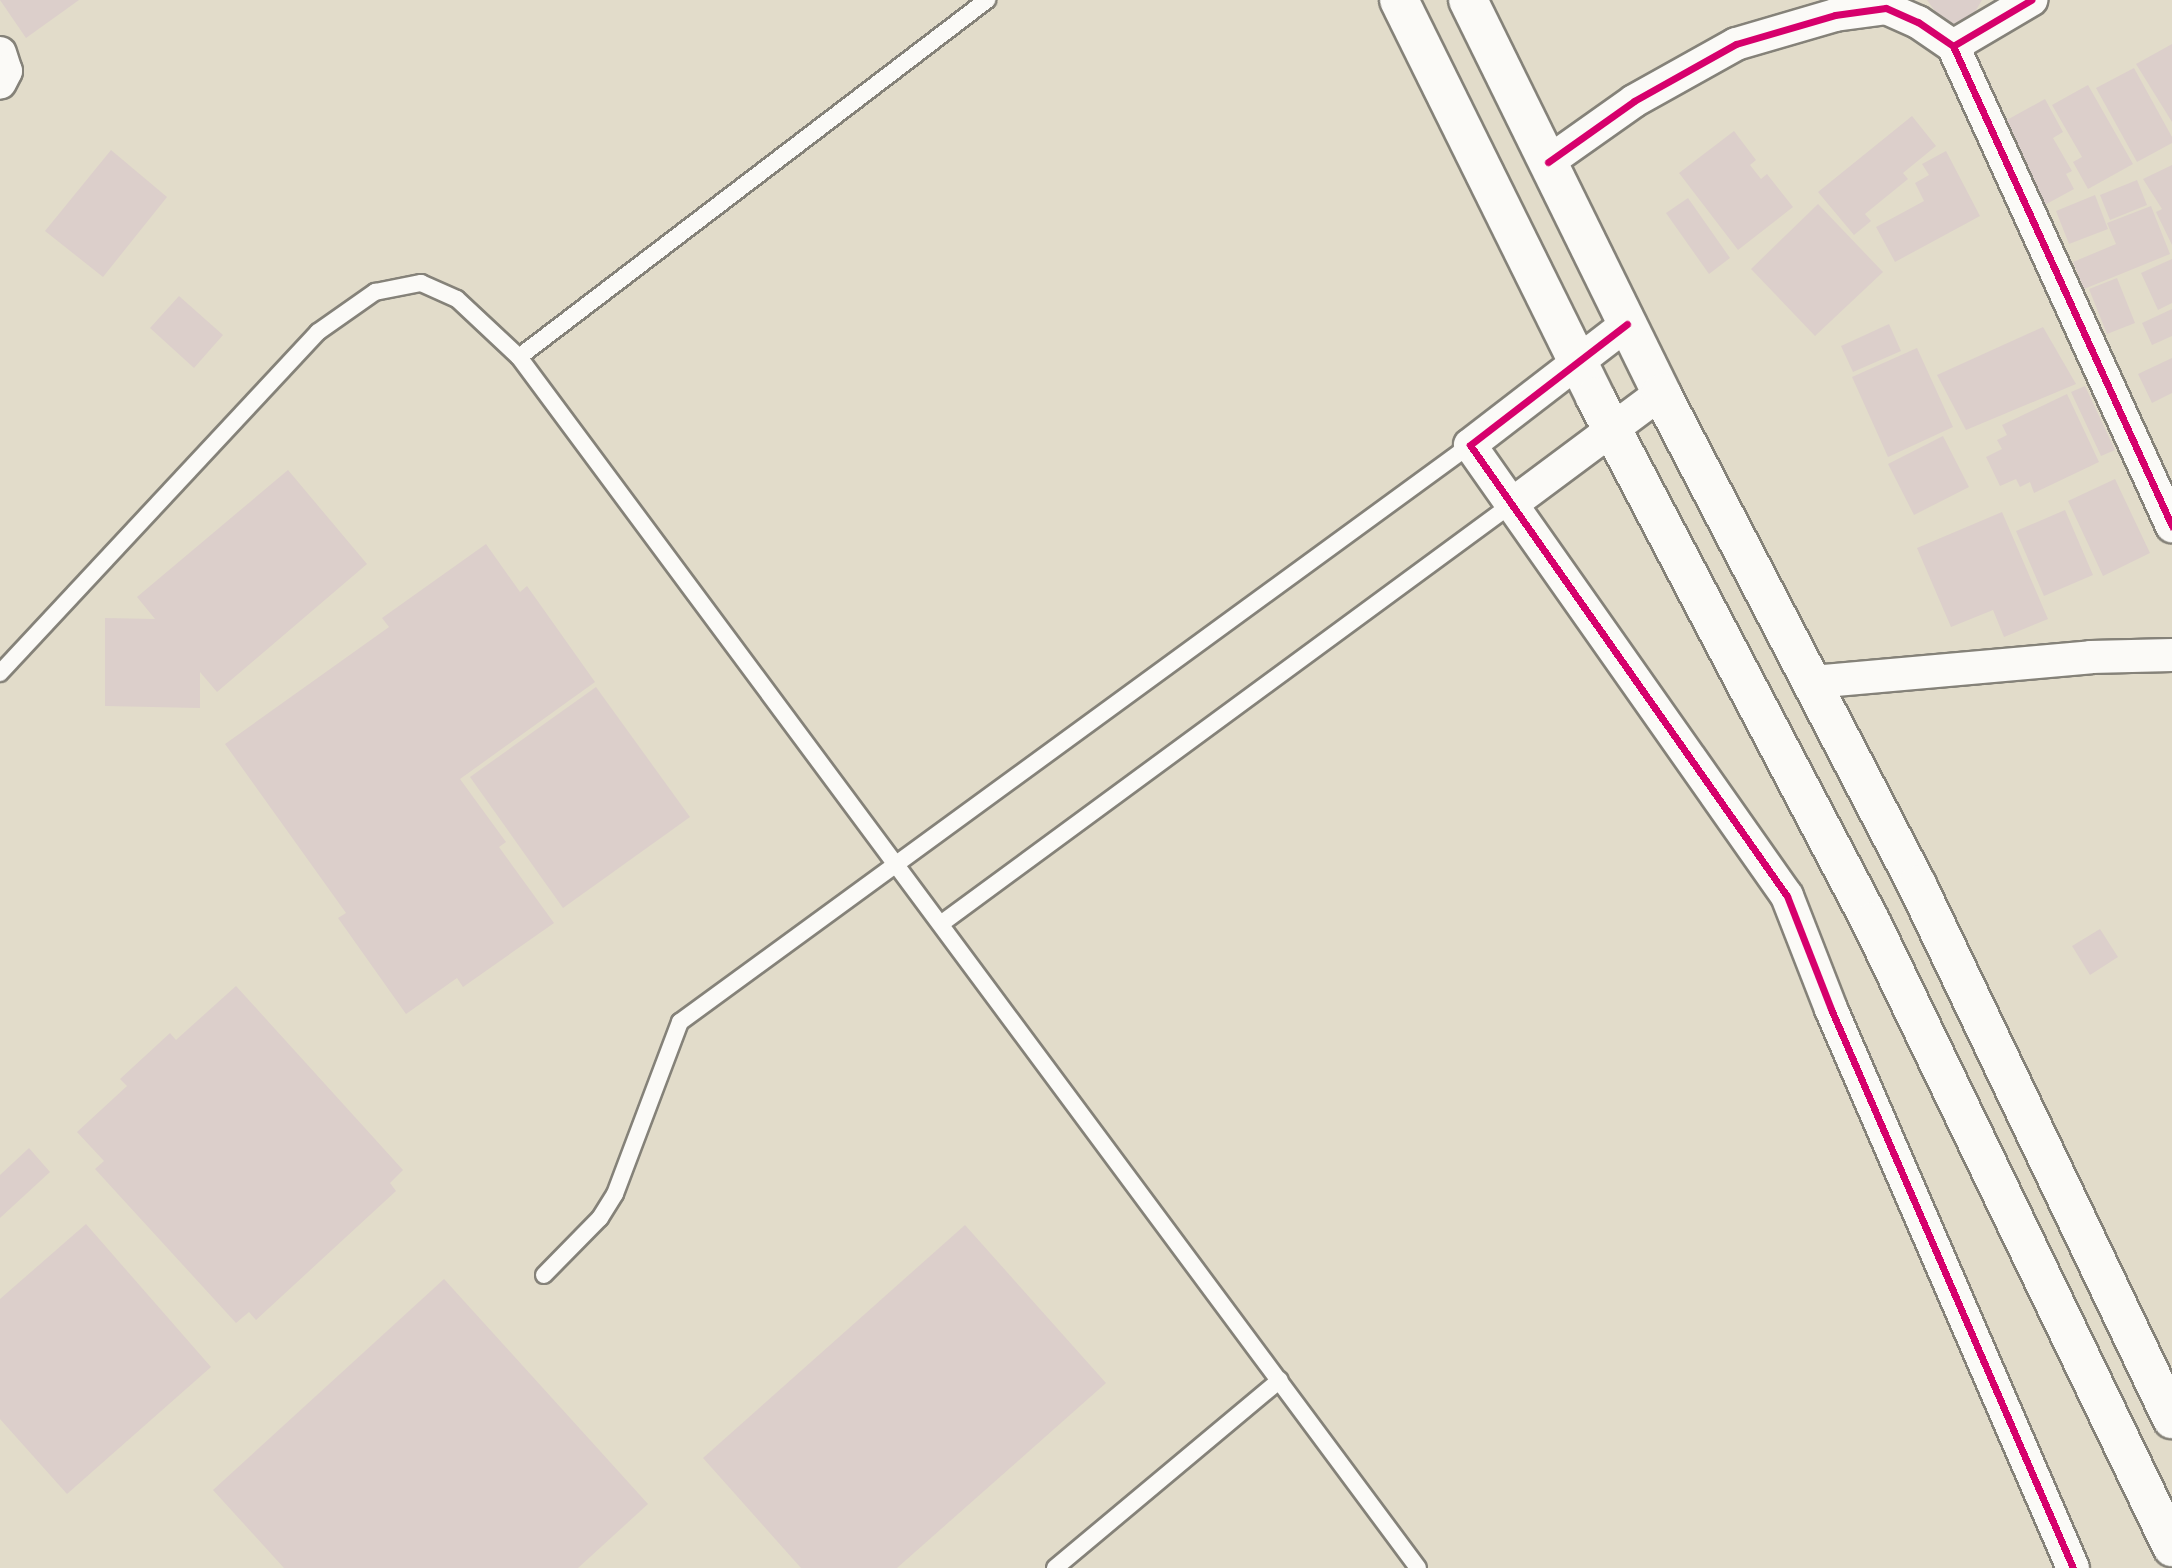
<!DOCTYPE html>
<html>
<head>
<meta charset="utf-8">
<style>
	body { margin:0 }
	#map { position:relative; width:2172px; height:1568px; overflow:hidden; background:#e2dcca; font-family:Caveat,sans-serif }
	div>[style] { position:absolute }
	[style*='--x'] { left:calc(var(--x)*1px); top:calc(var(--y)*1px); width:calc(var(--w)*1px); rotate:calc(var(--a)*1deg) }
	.building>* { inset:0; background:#dccfcb }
	.roads { filter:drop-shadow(2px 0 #858279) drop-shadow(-2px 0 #858279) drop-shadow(0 2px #858279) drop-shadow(0 -2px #858279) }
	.lane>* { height:16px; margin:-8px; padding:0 8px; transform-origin:8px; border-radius:8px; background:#fbfaf7 }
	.street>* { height:32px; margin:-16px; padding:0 16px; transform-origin:16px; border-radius:16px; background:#fbfaf7 }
	.highway>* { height:38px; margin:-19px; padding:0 19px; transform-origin:19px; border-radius:19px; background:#fbfaf7 }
	.cycleway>* { height:7px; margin:-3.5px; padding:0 3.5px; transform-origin:3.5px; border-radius:3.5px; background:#d6006c }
	span { translate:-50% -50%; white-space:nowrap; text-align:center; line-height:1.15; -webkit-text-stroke:5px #fbf7ec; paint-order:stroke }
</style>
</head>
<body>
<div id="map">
	<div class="building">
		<div style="clip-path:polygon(0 0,79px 0,26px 38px)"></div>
		<div style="clip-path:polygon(1927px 0,1982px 0,1957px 42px)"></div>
		<div style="clip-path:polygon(2172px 44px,2172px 122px,2136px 64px)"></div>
		<div style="clip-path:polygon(2134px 68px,2172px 137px,2172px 143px,2137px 162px,2096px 88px)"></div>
		<div style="clip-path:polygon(2088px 85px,2133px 164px,2088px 189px,2073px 162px,2082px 157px,2052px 105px)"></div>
		<div style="clip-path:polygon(2045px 99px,2063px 132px,2053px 138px,2072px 171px,2066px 174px,2074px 189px,2041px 207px,1996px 126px)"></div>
		<div style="clip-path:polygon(1912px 116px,1936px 146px,1903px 173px,1908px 179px,1865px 214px,1871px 221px,1854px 235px,1818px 192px)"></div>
		<div style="clip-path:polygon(1734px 131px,1756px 160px,1750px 165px,1761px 179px,1767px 174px,1793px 207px,1738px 250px,1679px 173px)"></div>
		<div style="clip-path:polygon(111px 150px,167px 197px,103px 277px,45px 231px)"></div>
		<div style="clip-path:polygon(1946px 151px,1980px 216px,1895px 262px,1876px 227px,1924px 201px,1915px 183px,1929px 175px,1922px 164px)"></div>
		<div style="clip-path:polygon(2172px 165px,2172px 245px,2156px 212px,2162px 209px,2143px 179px)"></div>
		<div style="clip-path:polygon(2137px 180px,2147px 205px,2110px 220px,2100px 195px)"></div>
		<div style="clip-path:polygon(2095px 195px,2108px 229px,2069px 244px,2056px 211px)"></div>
		<div style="clip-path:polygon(1688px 198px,1730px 258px,1709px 274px,1666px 213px)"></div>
		<div style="clip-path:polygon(1818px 204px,1883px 272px,1815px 336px,1751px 269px)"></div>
		<div style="clip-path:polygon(2151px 206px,2170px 254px,2084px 289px,2073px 262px,2116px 244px,2107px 223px)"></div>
		<div style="clip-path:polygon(2172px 259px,2172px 303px,2158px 310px,2141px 273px)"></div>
		<div style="clip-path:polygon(2117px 278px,2135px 323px,2107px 334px,2089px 289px)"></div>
		<div style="clip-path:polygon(179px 296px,223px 335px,194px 368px,150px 328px)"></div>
		<div style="clip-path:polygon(2172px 309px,2172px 336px,2152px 345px,2142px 323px)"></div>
		<div style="clip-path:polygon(1889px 324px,1901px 351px,1853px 372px,1841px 346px)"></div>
		<div style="clip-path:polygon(2043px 327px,2076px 384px,1966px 430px,1937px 375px)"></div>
		<div style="clip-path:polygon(1917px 348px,1953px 427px,1888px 457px,1852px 377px)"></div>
		<div style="clip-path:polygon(2172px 358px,2172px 393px,2152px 403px,2138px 374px)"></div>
		<div style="clip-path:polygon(2085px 386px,2115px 450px,2101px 456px,2071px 392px)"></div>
		<div style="clip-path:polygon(2067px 394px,2099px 462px,2034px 493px,2030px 482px,2020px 487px,2016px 479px,2000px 486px,1986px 457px,2002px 449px,1997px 440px,2007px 435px,2002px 425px)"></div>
		<div style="clip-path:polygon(1943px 436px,1969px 487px,1914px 515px,1888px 464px)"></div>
		<div style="clip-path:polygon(288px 470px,367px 564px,217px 692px,200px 672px,200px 708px,105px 706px,105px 618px,155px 619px,137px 597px)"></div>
		<div style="clip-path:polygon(2115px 479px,2150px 553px,2103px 576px,2068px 501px)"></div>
		<div style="clip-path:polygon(2065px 510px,2093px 575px,2044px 596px,2016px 531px)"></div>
		<div style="clip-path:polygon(2002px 512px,2048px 619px,2004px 637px,1993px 610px,1951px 627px,1917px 548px)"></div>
		<div style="clip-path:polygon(486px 544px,520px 592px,527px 586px,595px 682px,460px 779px,506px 842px,499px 847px,554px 923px,463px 987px,457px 978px,406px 1014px,338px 918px,346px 913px,225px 744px,389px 627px,382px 618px)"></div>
		<div style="clip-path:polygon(596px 687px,690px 817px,563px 908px,470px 777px)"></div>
		<div style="clip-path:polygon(2100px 929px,2118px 957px,2090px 975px,2072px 946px)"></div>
		<div style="clip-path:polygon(236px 986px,403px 1170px,390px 1183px,396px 1191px,256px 1320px,249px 1312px,236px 1323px,95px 1169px,104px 1161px,77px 1132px,127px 1086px,120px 1079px,170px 1033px,176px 1040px)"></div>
		<div style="clip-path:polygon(29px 1148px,50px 1172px,0 1218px,0 1175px)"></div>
		<div style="clip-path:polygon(86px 1224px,211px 1367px,67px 1494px,0 1419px,0 1299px)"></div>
		<div style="clip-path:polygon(965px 1225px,1106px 1383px,897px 1568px,801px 1568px,703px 1458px)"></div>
		<div style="clip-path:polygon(444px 1279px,648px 1504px,578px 1568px,284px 1568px,213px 1490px)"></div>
	</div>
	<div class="roads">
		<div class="lane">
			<div style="--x:519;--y:357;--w:589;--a:-37.34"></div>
			<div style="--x:0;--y:673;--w:466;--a:-47"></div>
			<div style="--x:318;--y:332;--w:70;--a:-35.1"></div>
			<div style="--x:375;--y:292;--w:47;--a:-11.1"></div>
			<div style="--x:421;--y:283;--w:39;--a:24"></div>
			<div style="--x:457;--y:299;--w:85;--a:43.1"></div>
			<div style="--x:519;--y:357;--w:1508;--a:53.41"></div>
			<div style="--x:942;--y:923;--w:707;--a:-36.32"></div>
			<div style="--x:544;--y:1275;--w:80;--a:-45.5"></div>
			<div style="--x:600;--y:1218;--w:28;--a:-58"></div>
			<div style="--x:615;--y:1194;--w:184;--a:-69.3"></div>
			<div style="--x:680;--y:1022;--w:978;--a:-36.14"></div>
			<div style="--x:1055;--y:1568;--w:293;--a:-39.9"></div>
		</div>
		<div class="street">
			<div style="--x:1953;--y:46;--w:528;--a:65.48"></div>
			<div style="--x:0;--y:53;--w:19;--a:72"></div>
			<div style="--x:6;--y:71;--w:13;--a:117"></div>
			<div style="--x:1548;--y:162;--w:105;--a:-35.3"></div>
			<div style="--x:1634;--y:101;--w:117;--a:-29.2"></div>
			<div style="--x:1736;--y:44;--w:103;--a:-16.3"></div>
			<div style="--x:1835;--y:15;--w:51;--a:-7.8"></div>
			<div style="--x:1886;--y:8;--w:35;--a:24"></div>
			<div style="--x:1918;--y:22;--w:42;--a:34.4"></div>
			<div style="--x:1953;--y:46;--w:91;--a:-30.5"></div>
			<div style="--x:1627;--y:324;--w:198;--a:142.4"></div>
			<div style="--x:1470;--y:445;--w:551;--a:54.9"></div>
			<div style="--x:1787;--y:896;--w:121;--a:68.7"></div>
			<div style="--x:1831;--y:1009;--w:609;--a:66.59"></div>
			<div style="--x:1512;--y:504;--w:186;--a:-36.7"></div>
			<div style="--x:1813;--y:682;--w:279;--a:-5.1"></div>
			<div style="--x:2091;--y:657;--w:81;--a:-1.4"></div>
		</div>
		<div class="highway">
			<div style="--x:1399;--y:0;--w:443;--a:63.7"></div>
			<div style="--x:1595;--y:397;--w:593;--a:62.27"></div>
			<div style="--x:1871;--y:922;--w:694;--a:64.28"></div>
			<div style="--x:1468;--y:0;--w:438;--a:63.8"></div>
			<div style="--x:1661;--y:393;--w:555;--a:62.51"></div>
			<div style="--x:1917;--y:885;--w:592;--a:64.47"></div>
		</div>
	</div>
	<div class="cycleway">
		<div style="--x:1953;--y:46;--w:528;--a:65.48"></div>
		<div style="--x:1548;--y:162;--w:105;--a:-35.3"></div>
		<div style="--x:1634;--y:101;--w:117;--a:-29.2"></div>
		<div style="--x:1736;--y:44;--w:103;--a:-16.3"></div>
		<div style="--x:1835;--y:15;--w:51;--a:-7.8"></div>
		<div style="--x:1886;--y:8;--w:35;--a:24"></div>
		<div style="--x:1918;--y:22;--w:42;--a:34.4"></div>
		<div style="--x:1953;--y:46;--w:91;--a:-30.5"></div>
		<div style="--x:1627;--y:324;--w:198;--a:142.4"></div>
		<div style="--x:1470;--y:445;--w:551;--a:54.9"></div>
		<div style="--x:1787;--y:896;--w:121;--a:68.7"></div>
		<div style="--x:1831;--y:1009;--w:609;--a:66.59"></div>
	</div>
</div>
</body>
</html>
